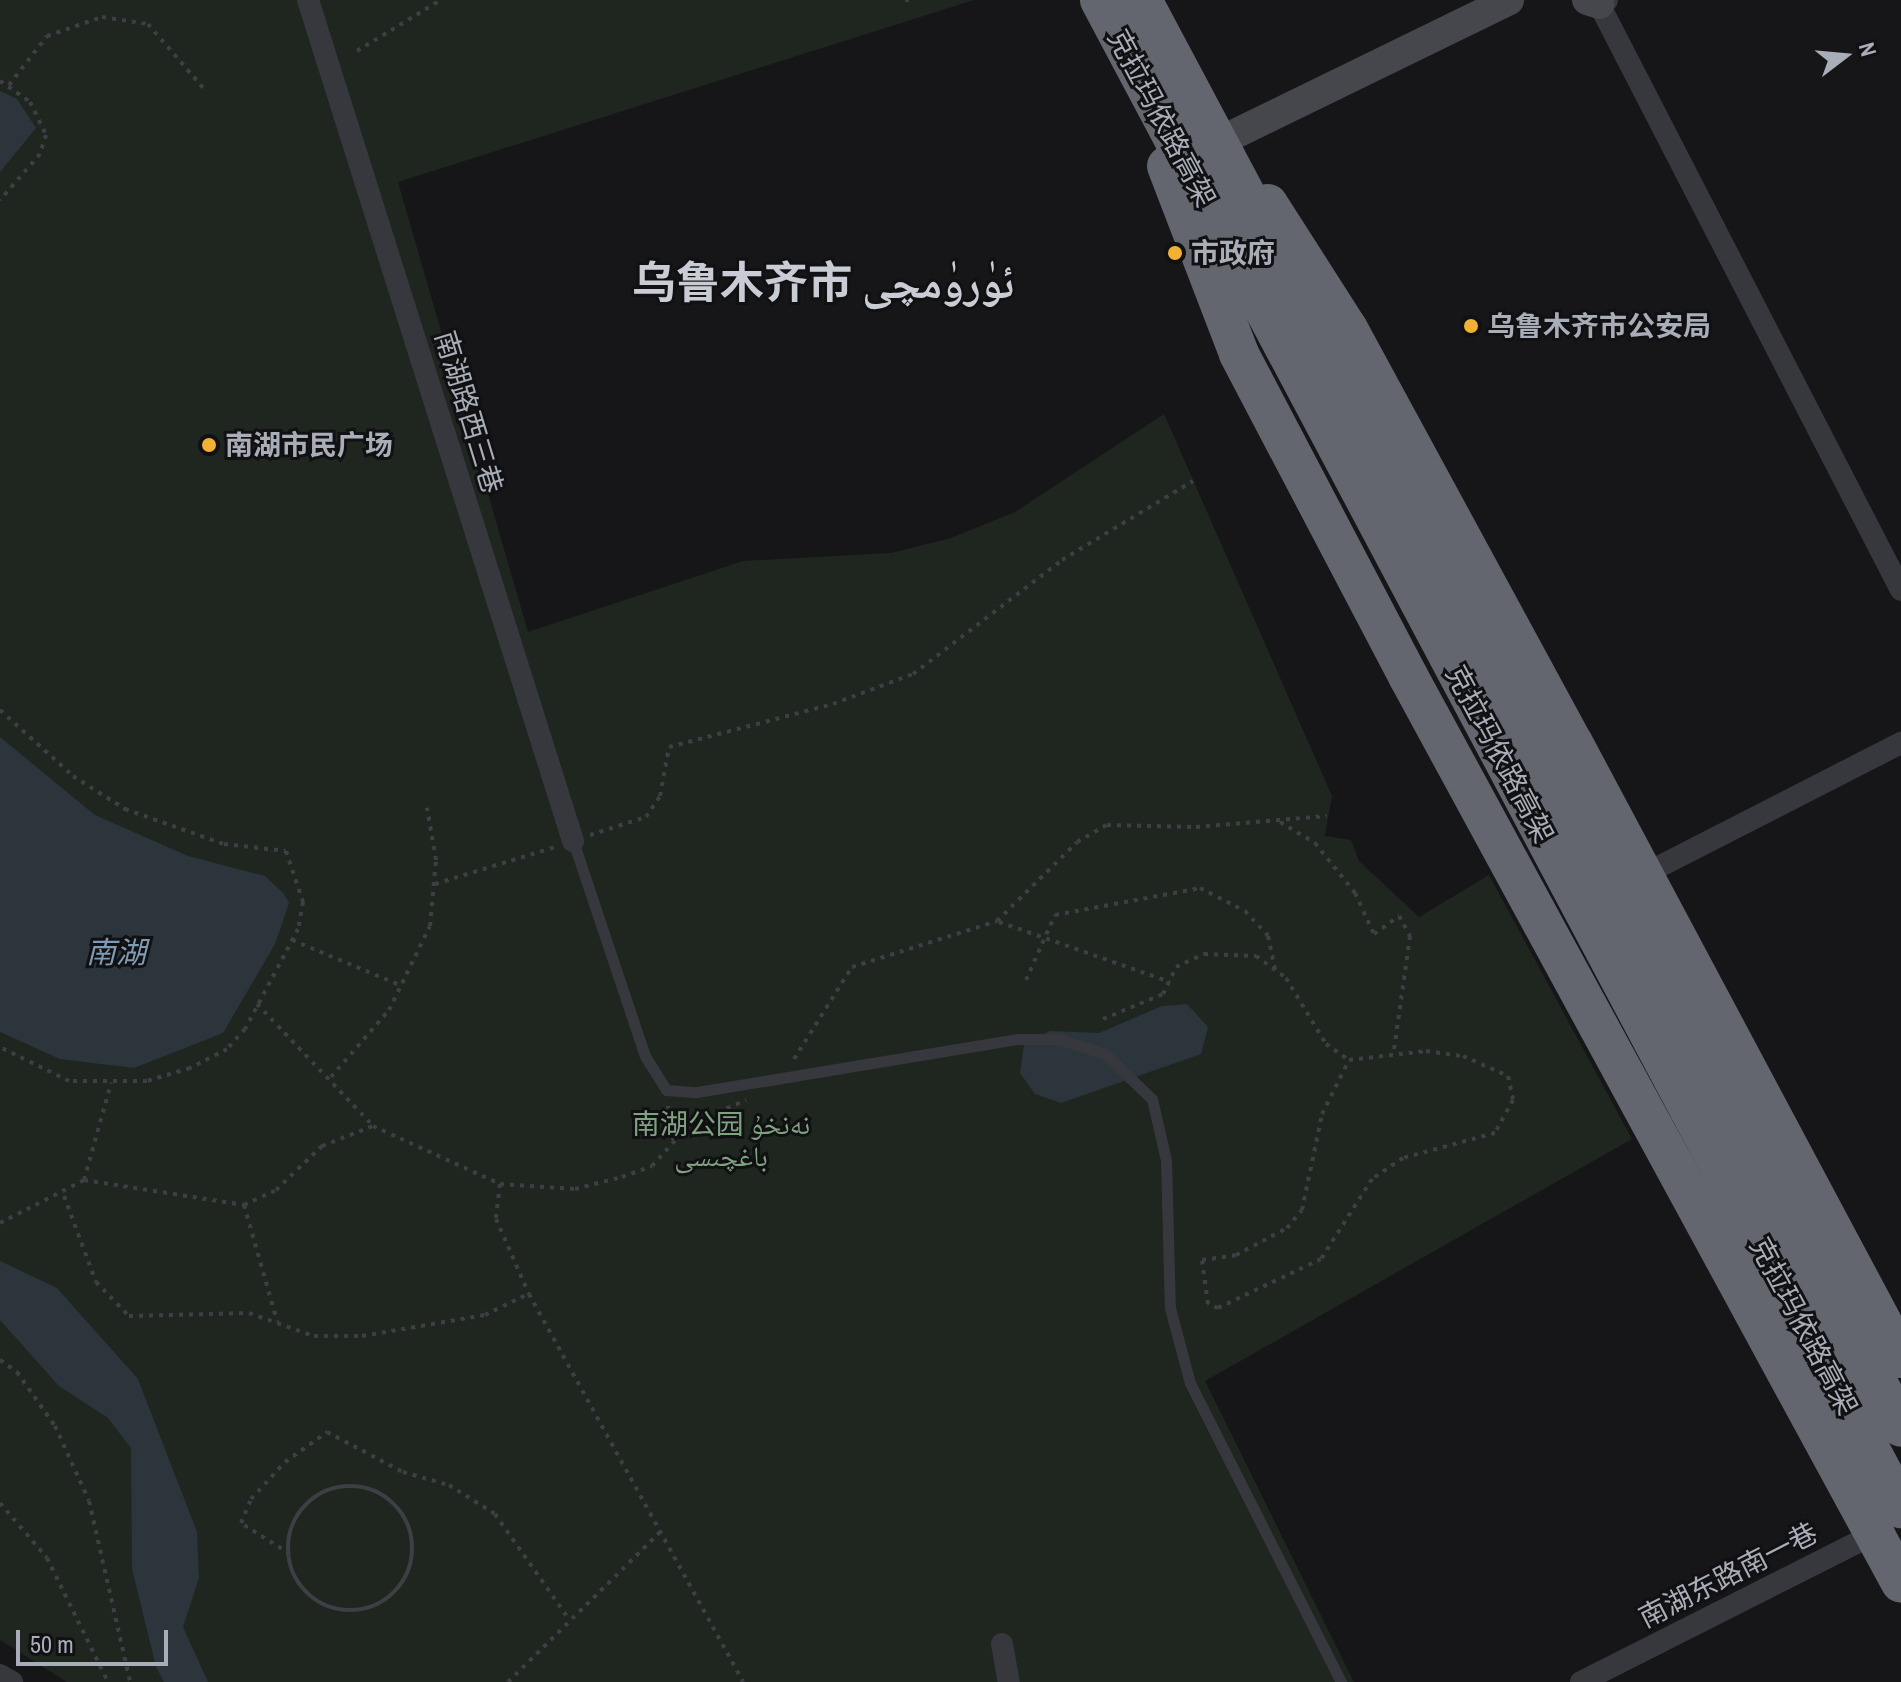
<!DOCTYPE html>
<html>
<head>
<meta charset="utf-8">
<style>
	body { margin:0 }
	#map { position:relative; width:1901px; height:1682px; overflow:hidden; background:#161618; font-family:"Archivo Narrow","Noto Naskh Arabic","Noto Sans SC",sans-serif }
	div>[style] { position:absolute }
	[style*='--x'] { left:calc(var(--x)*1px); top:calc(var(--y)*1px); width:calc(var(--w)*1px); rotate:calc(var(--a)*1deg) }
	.green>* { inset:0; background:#1e261f }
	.water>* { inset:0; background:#2c353c }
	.path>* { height:4px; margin-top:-2px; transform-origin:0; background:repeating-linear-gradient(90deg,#3d3f44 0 4px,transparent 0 10px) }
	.path>.ring { margin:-2px; padding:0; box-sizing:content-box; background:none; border:4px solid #3d3f44; border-radius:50% }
	.lane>* { height:11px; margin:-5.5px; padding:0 5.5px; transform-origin:5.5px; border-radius:5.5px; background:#37383d }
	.street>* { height:22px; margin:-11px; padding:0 11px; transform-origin:11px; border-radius:11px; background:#37383d }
	.secondary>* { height:30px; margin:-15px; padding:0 15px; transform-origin:15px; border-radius:15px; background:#45474d }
	.highway>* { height:40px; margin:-20px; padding:0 20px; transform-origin:20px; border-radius:20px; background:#63666e }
	.highway-bridge>* { height:40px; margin:-20px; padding:0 20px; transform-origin:20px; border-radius:20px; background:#63666e }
	.dots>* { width:22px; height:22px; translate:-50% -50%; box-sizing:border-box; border:4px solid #111113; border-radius:50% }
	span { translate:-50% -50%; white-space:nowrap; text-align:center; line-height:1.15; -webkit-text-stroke:6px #111113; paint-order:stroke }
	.street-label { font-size:28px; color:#a8adb8 }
	.poi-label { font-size:28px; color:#a8adb8; font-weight:700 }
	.left { translate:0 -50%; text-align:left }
	.park-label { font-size:28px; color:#7fa381 }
	.water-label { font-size:30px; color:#7f9bb3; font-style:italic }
	.town-label { font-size:44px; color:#c9ccd4; font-weight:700 }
	.north { position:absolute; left:1805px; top:16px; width:80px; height:80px; -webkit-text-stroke:6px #111113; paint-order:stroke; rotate:74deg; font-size:22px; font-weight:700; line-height:32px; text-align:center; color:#a8adb8 }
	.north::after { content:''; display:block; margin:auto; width:28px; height:36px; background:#a8adb8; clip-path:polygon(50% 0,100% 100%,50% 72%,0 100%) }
	.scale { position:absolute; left:16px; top:1630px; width:152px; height:36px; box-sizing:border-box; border:4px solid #a8adb8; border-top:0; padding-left:10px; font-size:24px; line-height:28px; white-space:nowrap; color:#a8adb8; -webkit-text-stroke:6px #111113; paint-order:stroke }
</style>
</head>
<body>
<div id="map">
	<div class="green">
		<div style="clip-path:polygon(0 0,974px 0,398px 182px,528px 632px,743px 561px,891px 553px,951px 538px,1015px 512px,1164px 414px,1332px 796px,1325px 836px,1351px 840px,1359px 861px,1419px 917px,1489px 875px,1632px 1139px,1205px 1381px,1354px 1682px,67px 1682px,0 1640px)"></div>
	</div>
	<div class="water">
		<div style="clip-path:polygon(0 91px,17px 99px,36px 128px,0 172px)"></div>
		<div style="clip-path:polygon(0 737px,95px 815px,188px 856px,265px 876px,284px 894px,289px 903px,275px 944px,223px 1033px,134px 1068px,60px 1059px,0 1032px)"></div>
		<div style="clip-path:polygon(1187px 1004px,1208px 1027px,1201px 1054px,1061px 1103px,1035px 1094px,1020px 1073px,1024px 1044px,1050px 1031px,1099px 1033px,1162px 1006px)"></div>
		<div style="clip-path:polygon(0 1261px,57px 1288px,138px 1379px,197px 1532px,199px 1578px,183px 1627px,208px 1682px,164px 1682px,156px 1667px,132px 1569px,131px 1448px,108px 1418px,59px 1386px,0 1320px)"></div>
	</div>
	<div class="path">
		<div style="--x:905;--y:0;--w:4;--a:0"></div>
		<div style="--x:357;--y:51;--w:98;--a:-31.3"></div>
		<div style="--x:0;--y:81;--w:37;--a:35"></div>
		<div style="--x:30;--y:102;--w:37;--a:64"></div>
		<div style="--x:46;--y:135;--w:20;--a:108"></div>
		<div style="--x:40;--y:154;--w:61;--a:131"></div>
		<div style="--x:9;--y:85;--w:62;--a:-52.2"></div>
		<div style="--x:47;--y:36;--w:58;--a:-19.1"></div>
		<div style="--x:102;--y:17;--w:47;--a:8.7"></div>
		<div style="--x:148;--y:24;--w:87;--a:49.2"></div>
		<div style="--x:0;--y:710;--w:98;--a:42.1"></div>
		<div style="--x:73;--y:776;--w:62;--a:32.4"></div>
		<div style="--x:125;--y:809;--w:105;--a:19.5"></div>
		<div style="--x:224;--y:844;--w:62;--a:6.4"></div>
		<div style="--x:286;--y:851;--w:54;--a:71.6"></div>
		<div style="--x:303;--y:902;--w:27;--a:100"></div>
		<div style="--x:298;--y:929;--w:113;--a:117.9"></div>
		<div style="--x:245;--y:1029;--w:27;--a:132"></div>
		<div style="--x:227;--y:1049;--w:42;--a:152.8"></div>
		<div style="--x:190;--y:1068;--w:45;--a:163.2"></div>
		<div style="--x:147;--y:1081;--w:78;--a:180"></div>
		<div style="--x:69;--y:1081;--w:77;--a:-153.8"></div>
		<div style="--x:1280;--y:822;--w:41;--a:31"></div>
		<div style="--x:1315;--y:843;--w:64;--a:51.3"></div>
		<div style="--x:1355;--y:893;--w:45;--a:65.1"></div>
		<div style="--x:1374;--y:934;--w:31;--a:-36"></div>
		<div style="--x:1399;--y:916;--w:23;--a:61"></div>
		<div style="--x:1410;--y:936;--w:115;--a:98"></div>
		<div style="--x:590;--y:835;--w:59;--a:-17.8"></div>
		<div style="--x:646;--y:817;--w:25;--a:-56"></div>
		<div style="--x:660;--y:796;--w:50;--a:-79.6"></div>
		<div style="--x:669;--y:747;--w:170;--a:-14.7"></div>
		<div style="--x:833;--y:704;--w:85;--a:-20.6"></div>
		<div style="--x:913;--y:674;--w:188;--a:-37.4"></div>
		<div style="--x:1062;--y:560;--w:153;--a:-31.1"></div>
		<div style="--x:435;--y:884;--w:126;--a:-17.1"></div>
		<div style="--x:999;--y:922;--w:181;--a:19.3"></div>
		<div style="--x:292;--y:940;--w:119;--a:22.7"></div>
		<div style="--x:1026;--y:980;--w:71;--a:-66"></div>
		<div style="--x:1055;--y:915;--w:147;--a:-10.5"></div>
		<div style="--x:1200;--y:888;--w:51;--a:27.1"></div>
		<div style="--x:1245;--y:911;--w:34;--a:47"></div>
		<div style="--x:1268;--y:936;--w:35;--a:78"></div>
		<div style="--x:257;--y:1004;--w:168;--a:46.4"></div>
		<div style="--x:373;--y:1126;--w:140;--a:24.5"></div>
		<div style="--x:500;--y:1184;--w:75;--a:3.8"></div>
		<div style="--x:575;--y:1189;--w:49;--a:-14.3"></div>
		<div style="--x:622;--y:1177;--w:32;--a:-20"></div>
		<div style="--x:652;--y:1166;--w:57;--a:-47.9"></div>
		<div style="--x:690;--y:1124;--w:61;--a:-23.2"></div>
		<div style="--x:1103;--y:1019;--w:65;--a:-22.6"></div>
		<div style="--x:1163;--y:994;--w:30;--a:-64"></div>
		<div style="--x:1176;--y:967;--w:31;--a:-25"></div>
		<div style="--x:1204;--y:954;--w:52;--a:2.2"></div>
		<div style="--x:1256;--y:956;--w:37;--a:36"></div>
		<div style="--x:1286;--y:978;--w:77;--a:58.8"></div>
		<div style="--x:1326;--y:1044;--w:28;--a:35"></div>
		<div style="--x:1349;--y:1060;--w:78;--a:-6.7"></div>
		<div style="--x:1426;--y:1051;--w:37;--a:8"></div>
		<div style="--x:1463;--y:1056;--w:49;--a:24"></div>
		<div style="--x:1508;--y:1076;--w:25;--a:78"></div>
		<div style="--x:1513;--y:1100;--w:38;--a:119"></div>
		<div style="--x:1495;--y:1133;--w:95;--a:164.8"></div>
		<div style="--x:1403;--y:1158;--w:37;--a:146"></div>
		<div style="--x:1372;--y:1179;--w:95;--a:122.5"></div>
		<div style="--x:1321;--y:1259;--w:114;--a:154.6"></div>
		<div style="--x:1218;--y:1308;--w:11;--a:-158"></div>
		<div style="--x:1208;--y:1304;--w:44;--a:-97.8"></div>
		<div style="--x:1202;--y:1260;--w:34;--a:-8"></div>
		<div style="--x:1236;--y:1255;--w:58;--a:-27.9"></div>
		<div style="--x:1287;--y:1228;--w:23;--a:-50"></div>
		<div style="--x:1302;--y:1210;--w:98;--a:-78.2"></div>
		<div style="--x:1322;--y:1114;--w:60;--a:-63.4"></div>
		<div style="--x:794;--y:1059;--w:109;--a:-57.8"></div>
		<div style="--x:852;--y:967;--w:152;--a:-17.6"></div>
		<div style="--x:997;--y:921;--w:112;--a:-44.6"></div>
		<div style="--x:1077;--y:842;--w:34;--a:-30"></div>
		<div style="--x:1107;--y:825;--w:89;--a:1.3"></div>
		<div style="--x:1196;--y:827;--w:131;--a:-4.8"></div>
		<div style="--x:331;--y:1077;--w:89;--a:-49.1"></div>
		<div style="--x:389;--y:1010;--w:93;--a:-64"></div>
		<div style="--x:430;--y:926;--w:66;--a:-84.8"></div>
		<div style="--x:436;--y:860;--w:53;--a:-99.8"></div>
		<div style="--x:668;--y:1106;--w:37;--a:81"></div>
		<div style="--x:84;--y:1180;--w:101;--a:-74.4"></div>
		<div style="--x:500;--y:1184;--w:35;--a:97"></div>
		<div style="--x:496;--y:1219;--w:82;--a:66.3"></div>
		<div style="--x:529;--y:1294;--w:443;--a:61.1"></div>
		<div style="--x:64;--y:1196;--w:92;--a:69.6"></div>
		<div style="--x:96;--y:1282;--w:47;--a:45.9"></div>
		<div style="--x:129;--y:1316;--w:120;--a:-1.4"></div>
		<div style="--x:249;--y:1313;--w:69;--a:19.5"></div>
		<div style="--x:314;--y:1336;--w:48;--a:0"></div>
		<div style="--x:362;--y:1336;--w:125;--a:-9.7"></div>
		<div style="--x:485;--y:1315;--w:48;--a:-26"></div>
		<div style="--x:244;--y:1205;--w:121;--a:74.1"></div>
		<div style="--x:0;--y:1223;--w:94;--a:-27.1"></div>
		<div style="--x:84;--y:1180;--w:162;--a:8.9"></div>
		<div style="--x:244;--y:1205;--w:35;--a:-25"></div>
		<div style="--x:276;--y:1190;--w:64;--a:-43.7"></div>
		<div style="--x:322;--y:1146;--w:55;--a:-21.4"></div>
		<div style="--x:0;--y:1360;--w:21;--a:35"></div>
		<div style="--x:17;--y:1372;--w:66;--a:54.9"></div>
		<div style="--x:55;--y:1426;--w:82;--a:65.6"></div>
		<div style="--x:89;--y:1501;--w:186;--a:77.2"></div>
		<div class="ring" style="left:288px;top:1486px;width:120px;height:120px"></div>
		<div style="--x:0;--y:1503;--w:72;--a:49.5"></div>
		<div style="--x:47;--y:1558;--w:138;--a:63.8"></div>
		<div style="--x:290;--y:1554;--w:58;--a:-147.7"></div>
		<div style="--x:241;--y:1523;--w:26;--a:-67"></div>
		<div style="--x:251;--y:1499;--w:50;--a:-47.4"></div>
		<div style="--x:285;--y:1462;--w:52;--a:-35.5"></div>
		<div style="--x:327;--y:1432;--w:86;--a:27.8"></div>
		<div style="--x:403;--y:1472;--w:48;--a:15.8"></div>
		<div style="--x:449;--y:1485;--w:54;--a:32.2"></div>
		<div style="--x:495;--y:1514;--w:127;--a:54.9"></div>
		<div style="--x:508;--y:1682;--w:214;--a:-44.6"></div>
	</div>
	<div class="lane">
		<div style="--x:573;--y:841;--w:227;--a:71.5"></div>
		<div style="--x:645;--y:1056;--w:40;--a:58"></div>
		<div style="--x:666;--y:1090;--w:31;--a:4"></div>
		<div style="--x:697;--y:1092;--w:325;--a:-9.4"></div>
		<div style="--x:1018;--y:1039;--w:41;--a:0"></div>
		<div style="--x:1059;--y:1039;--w:48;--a:18.1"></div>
		<div style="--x:1105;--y:1054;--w:65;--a:43.8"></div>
		<div style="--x:1152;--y:1099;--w:63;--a:77.1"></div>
		<div style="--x:1166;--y:1160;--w:148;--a:88.5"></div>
		<div style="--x:1170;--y:1308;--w:78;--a:75.1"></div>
		<div style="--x:1190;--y:1383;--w:335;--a:63.2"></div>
	</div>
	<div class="street">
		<div style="--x:308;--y:0;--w:882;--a:72.51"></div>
		<div style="--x:1607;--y:0;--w:9;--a:153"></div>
		<div style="--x:1599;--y:4;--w:659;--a:62.74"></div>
		<div style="--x:1635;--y:879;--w:299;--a:-27.1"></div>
		<div style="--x:1002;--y:1644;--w:39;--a:80"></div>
		<div style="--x:0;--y:1675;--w:14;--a:30"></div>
		<div style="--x:1581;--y:1682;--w:339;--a:-26.8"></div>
	</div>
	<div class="secondary">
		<div style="--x:1587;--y:0;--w:13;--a:18"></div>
		<div style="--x:1198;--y:152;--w:346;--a:-26"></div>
	</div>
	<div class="highway">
		<div style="--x:1167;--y:166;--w:201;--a:69"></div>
		<div style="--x:1239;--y:354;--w:364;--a:62.3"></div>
		<div style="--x:1268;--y:204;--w:148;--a:57.4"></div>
		<div style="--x:1348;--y:329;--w:471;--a:61.5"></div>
	</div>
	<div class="highway-bridge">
		<div style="--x:1100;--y:0;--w:1708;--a:62.02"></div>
		<div style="--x:1142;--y:0;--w:1616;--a:61.99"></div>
		<div style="--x:1408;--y:676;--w:1032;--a:61.47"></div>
		<div style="--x:1573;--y:743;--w:697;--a:61.93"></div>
	</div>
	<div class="dots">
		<div style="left:1175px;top:253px;background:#f2b134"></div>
		<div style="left:1471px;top:326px;background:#f2b134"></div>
		<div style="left:209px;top:445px;background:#f2b134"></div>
	</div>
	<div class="street-label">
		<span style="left:1162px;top:118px;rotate:62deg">克拉玛依路高架</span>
		<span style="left:469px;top:412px;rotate:73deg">南湖路西三巷</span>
		<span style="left:1500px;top:754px;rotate:62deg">克拉玛依路高架</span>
		<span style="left:1804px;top:1326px;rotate:62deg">克拉玛依路高架</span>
		<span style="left:1728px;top:1575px;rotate:-27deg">南湖东路南一巷</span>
	</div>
	<div class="poi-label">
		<span class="left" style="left:1191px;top:253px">市政府</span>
		<span class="left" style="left:1487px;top:326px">乌鲁木齐市公安局</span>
		<span class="left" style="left:225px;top:445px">南湖市民广场</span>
	</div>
	<div class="park-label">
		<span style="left:721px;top:1140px">南湖公园 نەنخۇ<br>باغچىسى</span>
	</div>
	<div class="water-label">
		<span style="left:116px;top:952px">南湖</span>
	</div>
	<div class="town-label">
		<span style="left:823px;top:282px">乌鲁木齐市 ئۈرۈمچى</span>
	</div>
	<div class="north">N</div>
	<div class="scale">50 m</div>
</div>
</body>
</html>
